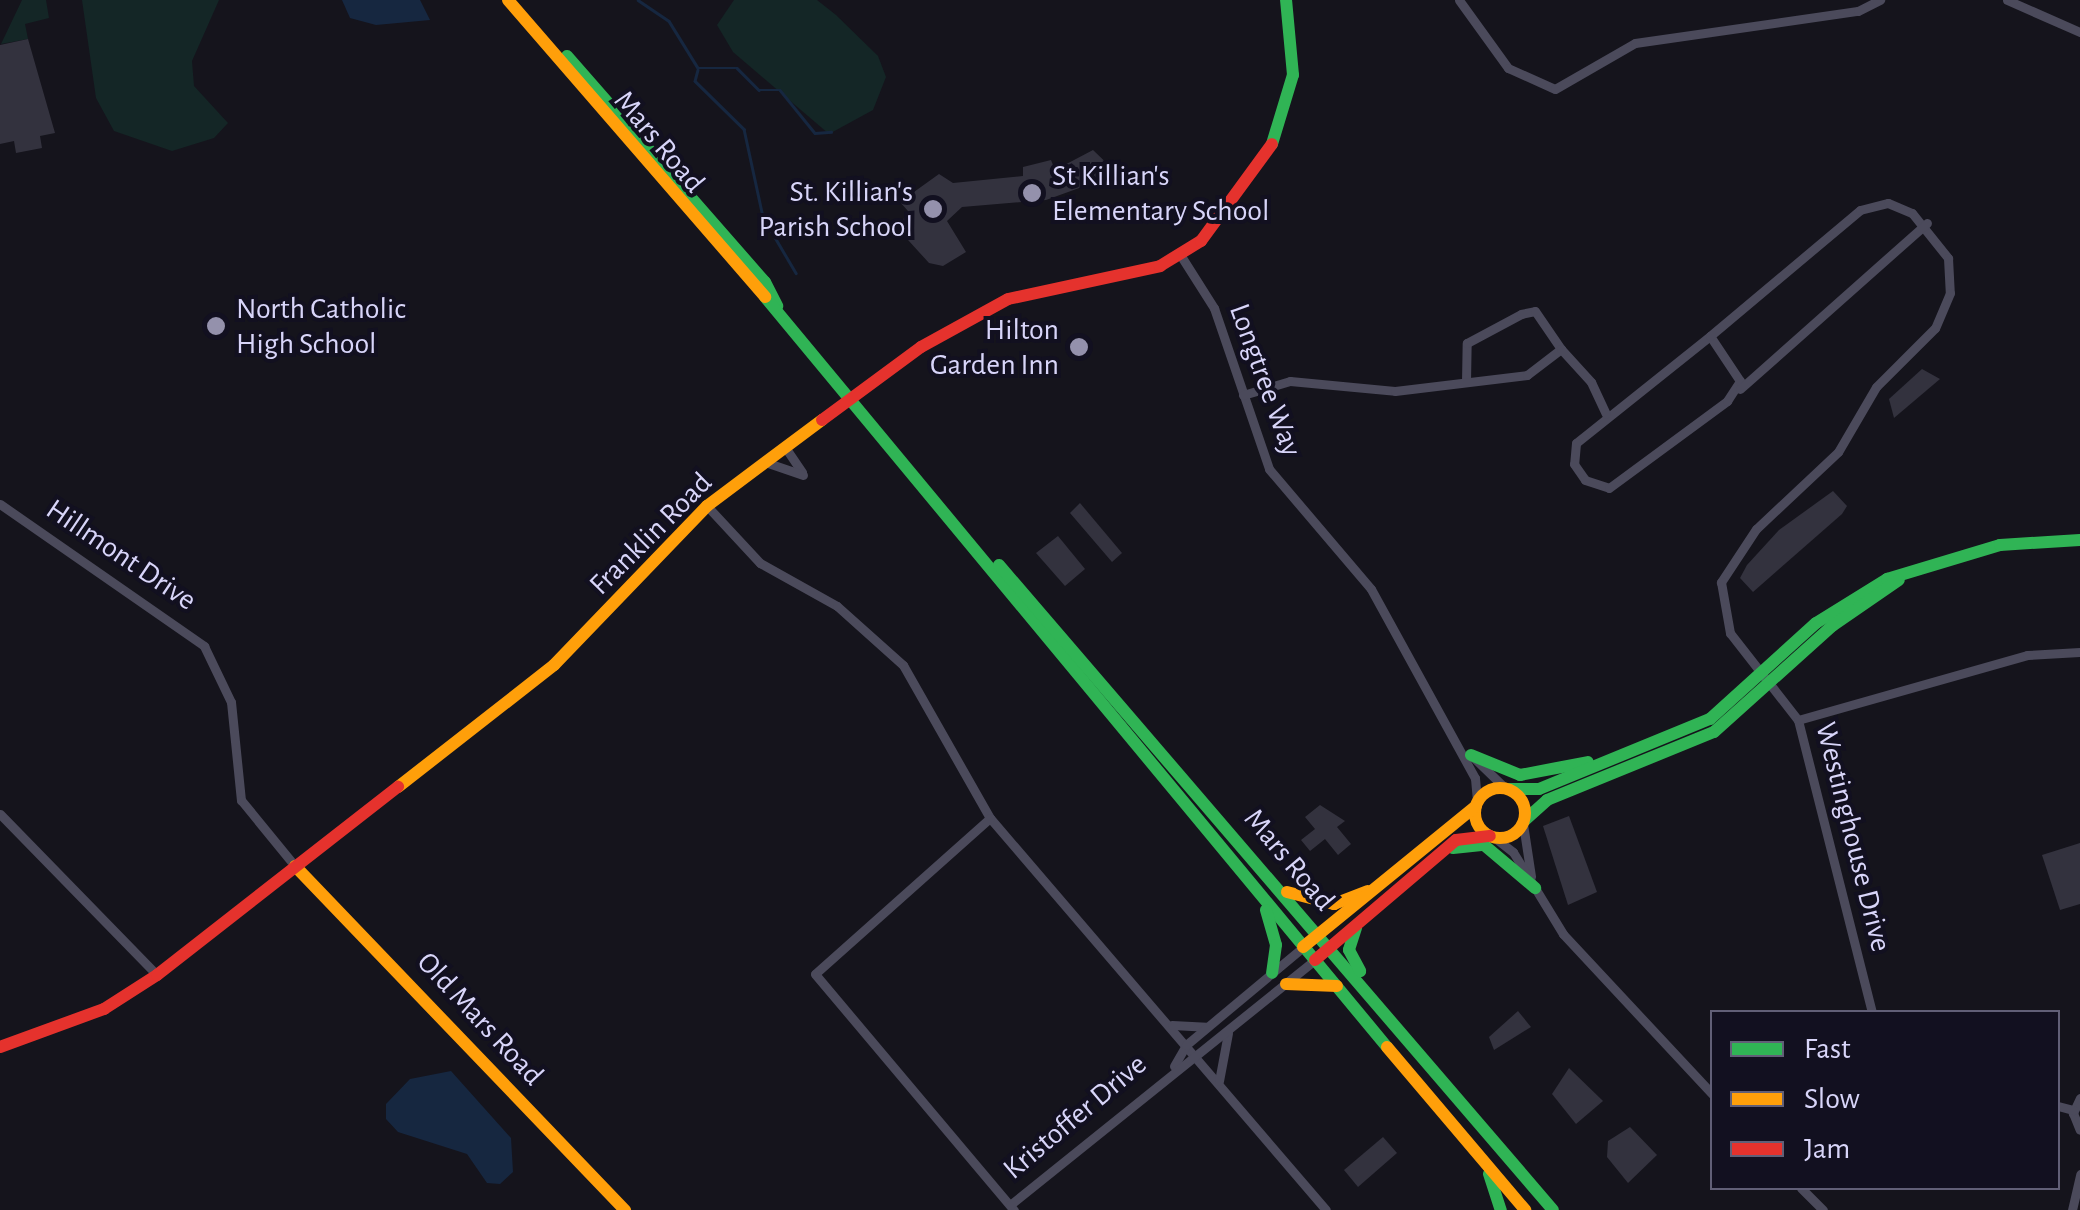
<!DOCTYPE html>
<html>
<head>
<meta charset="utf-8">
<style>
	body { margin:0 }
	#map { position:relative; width:2080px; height:1210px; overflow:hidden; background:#15141c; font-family:"Alegreya Sans",sans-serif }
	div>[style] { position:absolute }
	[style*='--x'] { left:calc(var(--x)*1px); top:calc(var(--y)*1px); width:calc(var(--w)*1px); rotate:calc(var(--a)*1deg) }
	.green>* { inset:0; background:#142626 }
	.water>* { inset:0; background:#162740 }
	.stream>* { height:2.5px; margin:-1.25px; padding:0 1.25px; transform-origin:1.25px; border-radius:1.25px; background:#162740 }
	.building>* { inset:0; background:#33323e }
	.street>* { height:9px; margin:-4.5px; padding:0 4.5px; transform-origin:4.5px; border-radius:4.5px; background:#4b4a5b }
	.fast>* { height:12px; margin:-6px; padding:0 6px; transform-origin:6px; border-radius:6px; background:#30b455 }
	.slow>* { height:12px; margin:-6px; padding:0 6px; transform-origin:6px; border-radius:6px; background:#ff9f0a }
	.slow>.ring { margin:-6px; padding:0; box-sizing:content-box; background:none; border:12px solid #ff9f0a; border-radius:50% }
	.jam>* { height:12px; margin:-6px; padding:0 6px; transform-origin:6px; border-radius:6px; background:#e5322d }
	.dots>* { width:28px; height:28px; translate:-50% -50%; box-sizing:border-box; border:5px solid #121020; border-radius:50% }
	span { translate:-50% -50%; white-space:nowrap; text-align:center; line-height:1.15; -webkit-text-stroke:8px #121020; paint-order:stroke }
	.street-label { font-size:30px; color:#d8d5f9 }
	.poi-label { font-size:30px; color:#d8d5f9 }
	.left { translate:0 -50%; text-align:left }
	.right { translate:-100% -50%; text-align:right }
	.legend { position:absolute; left:1710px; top:1010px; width:350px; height:180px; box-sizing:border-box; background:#121020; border:2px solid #615f77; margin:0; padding:12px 18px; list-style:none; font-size:30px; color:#d8d5f9 }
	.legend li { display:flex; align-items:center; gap:20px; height:50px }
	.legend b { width:50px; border:2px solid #615f77 }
</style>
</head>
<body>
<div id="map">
	<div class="green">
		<div style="clip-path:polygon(22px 0,46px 0,49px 18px,25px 24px,28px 39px,1px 44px)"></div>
		<div style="clip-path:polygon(82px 0,219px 0,192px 61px,194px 86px,228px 123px,214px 138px,172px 151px,114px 131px,96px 98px)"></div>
		<div style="clip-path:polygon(734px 0,817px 0,836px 15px,878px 56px,886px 77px,873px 110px,829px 134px,733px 52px,717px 25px)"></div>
	</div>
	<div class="water">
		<div style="clip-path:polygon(342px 0,420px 0,430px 20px,376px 25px,350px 18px)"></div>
		<div style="clip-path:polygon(451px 1071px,511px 1138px,513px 1172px,500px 1184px,487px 1183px,467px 1154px,398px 1132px,386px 1119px,386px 1104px,410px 1079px)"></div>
	</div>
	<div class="stream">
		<div style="--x:638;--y:0;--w:37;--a:34"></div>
		<div style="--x:669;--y:21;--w:55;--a:58.3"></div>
		<div style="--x:698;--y:68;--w:39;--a:0"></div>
		<div style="--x:737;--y:68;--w:31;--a:45"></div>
		<div style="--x:759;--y:90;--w:21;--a:0"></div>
		<div style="--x:780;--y:90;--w:55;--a:50.9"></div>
		<div style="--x:815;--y:133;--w:16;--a:-4"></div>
		<div style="--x:698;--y:70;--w:11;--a:105"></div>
		<div style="--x:695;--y:81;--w:69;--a:44.4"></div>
		<div style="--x:744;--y:129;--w:90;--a:77.8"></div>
		<div style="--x:763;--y:217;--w:65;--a:59.5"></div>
	</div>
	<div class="building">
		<div style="clip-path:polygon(28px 39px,55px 133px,40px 136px,42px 148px,16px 153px,14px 141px,0 144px,0 45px)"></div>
		<div style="clip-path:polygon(1093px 150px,1118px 174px,1046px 200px,962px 207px,947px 221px,966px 252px,943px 266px,929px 263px,898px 229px,908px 211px,900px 202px,939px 174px,953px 183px,1023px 176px,1023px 167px,1051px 160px,1055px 170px)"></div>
		<div style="clip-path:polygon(1922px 369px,1940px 379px,1894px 418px,1889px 399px)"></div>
		<div style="clip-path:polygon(1833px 491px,1847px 506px,1842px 514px,1753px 592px,1740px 578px,1747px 565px,1779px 530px)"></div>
		<div style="clip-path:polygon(1080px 503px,1122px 553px,1112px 562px,1070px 513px)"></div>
		<div style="clip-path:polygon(1058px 536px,1085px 569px,1065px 586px,1036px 553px)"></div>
		<div style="clip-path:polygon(1320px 805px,1345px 821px,1337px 827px,1351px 844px,1338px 855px,1325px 839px,1310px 851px,1301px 840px,1315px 829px,1305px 817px)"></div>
		<div style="clip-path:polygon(1569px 816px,1597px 892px,1568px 905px,1543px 826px)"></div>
		<div style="clip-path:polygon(2080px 843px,2080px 904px,2060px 910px,2042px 855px)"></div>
		<div style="clip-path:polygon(1518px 1011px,1531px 1027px,1494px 1050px,1489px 1037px)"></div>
		<div style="clip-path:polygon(1569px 1068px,1603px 1101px,1576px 1124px,1552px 1094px)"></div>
		<div style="clip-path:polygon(1630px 1127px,1657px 1155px,1628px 1183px,1607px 1157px,1608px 1141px)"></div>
		<div style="clip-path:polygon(1383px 1137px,1397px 1153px,1358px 1187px,1344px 1170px)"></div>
	</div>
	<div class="street">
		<div style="--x:1459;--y:0;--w:84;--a:54.2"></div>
		<div style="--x:1508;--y:68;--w:51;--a:24.1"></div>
		<div style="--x:1555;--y:89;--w:92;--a:-29.9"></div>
		<div style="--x:1635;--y:43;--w:225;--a:-8.2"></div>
		<div style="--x:1858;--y:11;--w:25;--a:-27"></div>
		<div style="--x:2007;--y:0;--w:80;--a:23.7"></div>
		<div style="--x:1181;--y:256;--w:62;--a:57.6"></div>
		<div style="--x:1214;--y:308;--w:170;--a:71.1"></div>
		<div style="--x:1269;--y:469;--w:157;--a:49.6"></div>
		<div style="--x:1371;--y:589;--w:216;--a:61.2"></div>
		<div style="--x:1475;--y:778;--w:24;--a:85"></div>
		<div style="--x:1710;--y:336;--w:171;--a:141.4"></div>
		<div style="--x:1576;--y:443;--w:21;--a:95"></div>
		<div style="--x:1574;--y:464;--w:19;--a:55"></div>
		<div style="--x:1585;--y:480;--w:25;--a:18"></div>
		<div style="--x:1609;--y:488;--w:147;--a:-36.4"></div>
		<div style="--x:1727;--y:401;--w:24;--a:-57"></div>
		<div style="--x:1740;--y:381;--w:54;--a:-123.7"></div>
		<div style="--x:1710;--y:336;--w:196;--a:-40"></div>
		<div style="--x:1860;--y:210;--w:29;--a:-14"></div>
		<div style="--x:1888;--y:203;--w:26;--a:23"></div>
		<div style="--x:1912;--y:213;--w:58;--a:51.3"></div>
		<div style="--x:1948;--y:258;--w:35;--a:87"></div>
		<div style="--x:1950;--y:293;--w:38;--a:113"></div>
		<div style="--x:1935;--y:328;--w:83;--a:135"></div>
		<div style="--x:1876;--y:387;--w:75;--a:120.3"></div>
		<div style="--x:1838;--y:452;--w:112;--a:136.8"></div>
		<div style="--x:1756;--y:529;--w:64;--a:123.4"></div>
		<div style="--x:1721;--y:582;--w:52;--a:80"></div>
		<div style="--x:1730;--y:633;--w:110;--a:52"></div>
		<div style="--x:1798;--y:720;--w:301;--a:75.8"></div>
		<div style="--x:1466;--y:382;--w:39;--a:-89"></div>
		<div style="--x:1467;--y:343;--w:61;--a:-28.2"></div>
		<div style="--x:1521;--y:314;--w:14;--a:-12"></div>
		<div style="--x:1535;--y:311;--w:46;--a:55.6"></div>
		<div style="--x:1740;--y:389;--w:250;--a:-41.6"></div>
		<div style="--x:1243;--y:395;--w:49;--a:-16.6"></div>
		<div style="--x:1290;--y:381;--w:105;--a:5.4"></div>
		<div style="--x:1395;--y:391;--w:133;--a:-6.9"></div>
		<div style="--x:1527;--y:375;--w:43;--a:-37.4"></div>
		<div style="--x:1561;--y:349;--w:45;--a:47.7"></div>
		<div style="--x:1591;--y:382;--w:35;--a:65"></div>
		<div style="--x:787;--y:450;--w:27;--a:56"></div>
		<div style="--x:768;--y:463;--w:37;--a:19"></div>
		<div style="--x:0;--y:504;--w:249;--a:34.8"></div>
		<div style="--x:204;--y:646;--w:62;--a:64.3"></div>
		<div style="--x:231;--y:702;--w:99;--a:84.2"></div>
		<div style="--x:241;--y:800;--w:85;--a:50.7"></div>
		<div style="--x:707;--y:506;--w:78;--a:47.1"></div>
		<div style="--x:760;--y:563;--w:88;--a:29.2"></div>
		<div style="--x:837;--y:606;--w:89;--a:41.8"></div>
		<div style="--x:903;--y:665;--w:176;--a:60.4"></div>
		<div style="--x:990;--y:818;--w:516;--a:49.4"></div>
		<div style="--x:1798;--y:720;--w:238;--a:-15.8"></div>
		<div style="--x:2027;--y:655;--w:53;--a:-3.2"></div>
		<div style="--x:1472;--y:756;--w:46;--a:44.1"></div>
		<div style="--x:0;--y:814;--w:225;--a:45.7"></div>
		<div style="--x:990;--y:818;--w:234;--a:138.3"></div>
		<div style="--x:815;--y:974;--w:309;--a:49.9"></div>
		<div style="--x:1523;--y:824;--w:53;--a:81.3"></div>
		<div style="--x:1495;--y:838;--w:23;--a:38"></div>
		<div style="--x:1513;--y:852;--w:96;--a:58.6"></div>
		<div style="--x:1563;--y:934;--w:219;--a:47"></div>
		<div style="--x:1172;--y:1025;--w:34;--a:3"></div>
		<div style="--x:1174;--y:1066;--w:24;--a:-60"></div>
		<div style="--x:1186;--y:1045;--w:153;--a:-39.9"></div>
		<div style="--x:1219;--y:1081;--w:49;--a:-79.4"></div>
		<div style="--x:2080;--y:1098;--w:17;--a:115"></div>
		<div style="--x:2073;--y:1113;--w:18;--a:68"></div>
		<div style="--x:2058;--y:1106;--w:16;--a:15"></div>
		<div style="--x:1801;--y:1188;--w:31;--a:45"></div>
		<div style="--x:1010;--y:1205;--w:391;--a:-38.8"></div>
		<div style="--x:2072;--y:1210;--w:37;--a:-77"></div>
	</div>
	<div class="fast">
		<div style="--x:567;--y:56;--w:300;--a:48.8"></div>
		<div style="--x:765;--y:282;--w:27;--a:63"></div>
		<div style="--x:1272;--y:144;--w:72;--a:-73.1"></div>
		<div style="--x:1293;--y:75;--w:75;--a:-95.3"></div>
		<div style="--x:765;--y:297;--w:974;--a:50.33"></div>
		<div style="--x:999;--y:565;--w:850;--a:49.34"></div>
		<div style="--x:1471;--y:755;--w:53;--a:22.2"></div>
		<div style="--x:1520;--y:775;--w:69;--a:-10.8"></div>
		<div style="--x:1509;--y:789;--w:30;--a:0"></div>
		<div style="--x:1539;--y:789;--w:185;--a:-22.3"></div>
		<div style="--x:1710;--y:719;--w:143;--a:-42.2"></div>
		<div style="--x:1816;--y:623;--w:84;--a:-31.8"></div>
		<div style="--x:1887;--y:579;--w:118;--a:-16.7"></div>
		<div style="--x:2000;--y:545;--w:80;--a:-3.6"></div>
		<div style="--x:1525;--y:820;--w:30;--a:-42"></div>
		<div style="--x:1547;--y:800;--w:180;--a:-22.2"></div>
		<div style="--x:1714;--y:732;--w:159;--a:-41.9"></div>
		<div style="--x:1832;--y:626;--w:81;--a:-34.5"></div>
		<div style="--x:1453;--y:848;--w:31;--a:-6"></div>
		<div style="--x:1484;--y:845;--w:67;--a:40.1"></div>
		<div style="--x:1266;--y:910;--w:36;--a:74"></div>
		<div style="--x:1276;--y:945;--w:28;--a:98"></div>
		<div style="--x:1356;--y:928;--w:23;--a:108"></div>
		<div style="--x:1349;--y:950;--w:24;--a:62"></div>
		<div style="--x:1489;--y:1174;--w:38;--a:72"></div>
	</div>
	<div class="slow">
		<div style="--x:508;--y:0;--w:393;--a:49.1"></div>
		<div style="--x:398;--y:787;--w:198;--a:-38"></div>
		<div style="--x:554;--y:665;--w:221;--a:-46.1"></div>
		<div style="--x:707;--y:506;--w:144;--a:-36.8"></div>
		<div class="ring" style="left:1475px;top:788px;width:38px;height:38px"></div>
		<div style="--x:295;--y:866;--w:477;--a:46.2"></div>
		<div style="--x:1287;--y:892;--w:49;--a:14.3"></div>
		<div style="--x:1334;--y:904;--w:36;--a:-21"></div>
		<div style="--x:1303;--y:947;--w:223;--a:-39.2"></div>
		<div style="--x:1286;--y:984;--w:51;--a:2.2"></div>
		<div style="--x:1387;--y:1047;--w:214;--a:49.7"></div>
	</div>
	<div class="jam">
		<div style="--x:822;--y:420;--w:123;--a:-36.4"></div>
		<div style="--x:921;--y:347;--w:99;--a:-28.9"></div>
		<div style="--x:1008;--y:299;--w:156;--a:-12.2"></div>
		<div style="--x:1160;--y:266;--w:48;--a:-31.4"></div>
		<div style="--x:1201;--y:241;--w:120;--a:-53.8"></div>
		<div style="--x:1315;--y:960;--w:185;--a:-40.4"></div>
		<div style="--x:1456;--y:840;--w:34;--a:-7"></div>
		<div style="--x:0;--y:1047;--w:111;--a:-20.1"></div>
		<div style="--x:104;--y:1009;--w:63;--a:-32.7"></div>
		<div style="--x:157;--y:975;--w:306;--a:-38"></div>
	</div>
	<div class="dots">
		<div style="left:1032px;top:193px;background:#9491ac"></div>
		<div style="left:933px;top:209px;background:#9491ac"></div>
		<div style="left:216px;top:326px;background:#9491ac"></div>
		<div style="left:1079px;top:347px;background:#9491ac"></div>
	</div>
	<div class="street-label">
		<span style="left:659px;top:142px;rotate:50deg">Mars Road</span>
		<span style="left:1265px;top:380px;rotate:70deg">Longtree Way</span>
		<span style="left:651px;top:534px;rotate:-45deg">Franklin Road</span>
		<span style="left:121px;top:555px;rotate:34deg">Hillmont Drive</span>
		<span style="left:1853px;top:837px;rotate:76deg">Westinghouse Drive</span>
		<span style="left:1289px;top:860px;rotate:50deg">Mars Road</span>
		<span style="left:480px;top:1019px;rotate:47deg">Old Mars Road</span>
		<span style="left:1075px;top:1117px;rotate:-40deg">Kristoffer Drive</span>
	</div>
	<div class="poi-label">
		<span class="left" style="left:1052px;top:193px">St Killian's<br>Elementary School</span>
		<span class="right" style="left:913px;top:209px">St. Killian's<br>Parish School</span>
		<span class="left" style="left:236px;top:326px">North Catholic<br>High School</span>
		<span class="right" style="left:1059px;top:347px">Hilton<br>Garden Inn</span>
	</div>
	<ul class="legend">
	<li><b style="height:12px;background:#30b455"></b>Fast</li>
	<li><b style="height:12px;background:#ff9f0a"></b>Slow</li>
	<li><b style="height:12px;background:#e5322d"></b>Jam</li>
	</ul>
</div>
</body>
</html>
